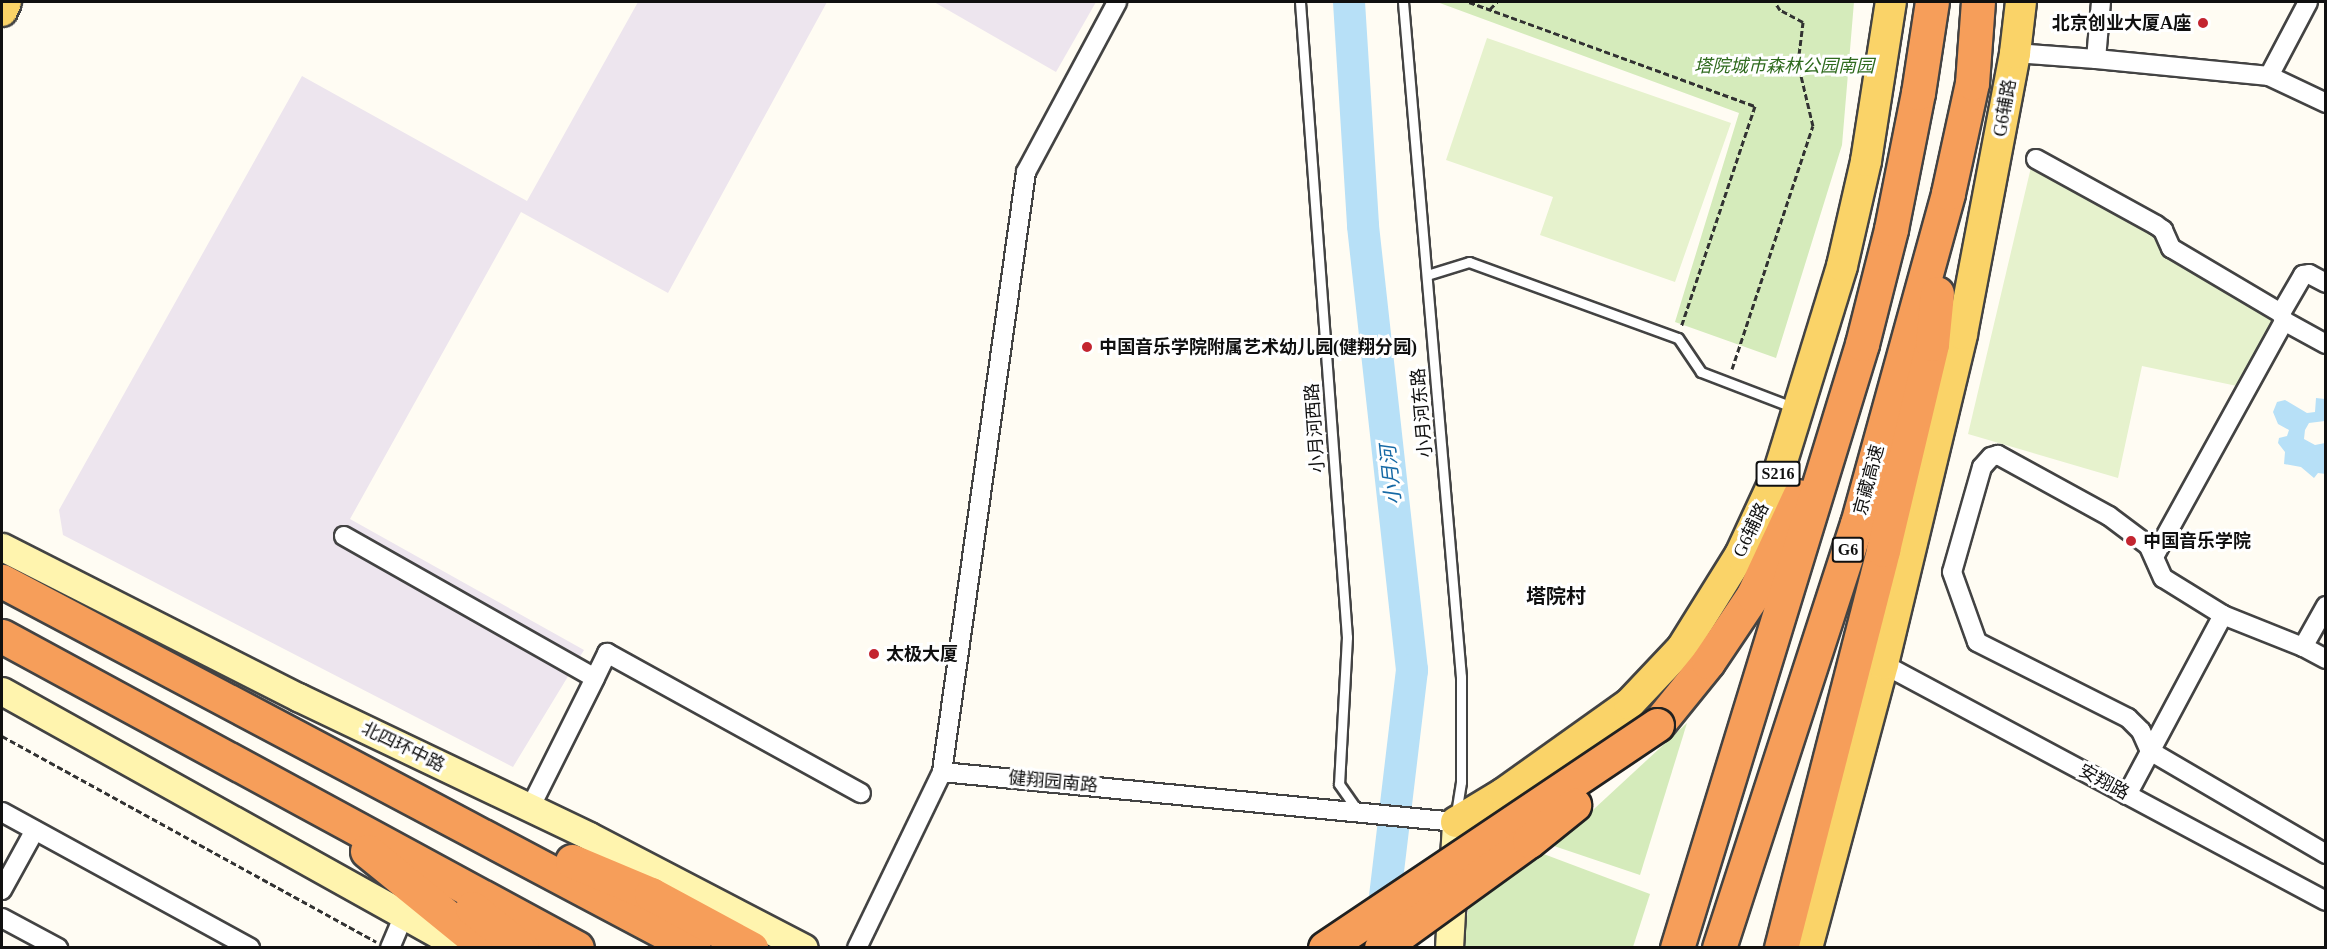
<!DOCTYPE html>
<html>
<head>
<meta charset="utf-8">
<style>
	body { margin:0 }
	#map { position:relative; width:2327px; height:949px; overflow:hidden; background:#fffcf3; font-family:"Times New Roman","Noto Sans SC",serif }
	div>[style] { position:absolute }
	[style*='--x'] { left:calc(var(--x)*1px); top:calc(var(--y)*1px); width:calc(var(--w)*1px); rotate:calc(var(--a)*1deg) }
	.industrial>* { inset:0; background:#ede5ee }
	.green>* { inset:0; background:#d5ebbb }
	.pitch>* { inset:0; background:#e6f2cd }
	.water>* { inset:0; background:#b7e0f7 }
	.river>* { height:32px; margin:-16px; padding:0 16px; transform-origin:16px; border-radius:16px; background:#b7e0f7 }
	.path>* { height:3px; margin-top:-1.5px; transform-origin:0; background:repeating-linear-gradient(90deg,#323232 0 6px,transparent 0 9px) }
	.roads { filter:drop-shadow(2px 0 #434343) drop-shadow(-2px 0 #434343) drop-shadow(0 2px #434343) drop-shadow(0 -2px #434343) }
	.lane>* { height:9px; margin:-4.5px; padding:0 4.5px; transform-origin:4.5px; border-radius:4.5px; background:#fff }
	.street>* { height:18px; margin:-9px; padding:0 9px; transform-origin:9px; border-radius:9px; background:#fff }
	.secondary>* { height:27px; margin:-13.5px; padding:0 13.5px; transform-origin:13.5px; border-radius:13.5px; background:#fff4ae }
	.primary>* { height:30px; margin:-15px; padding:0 15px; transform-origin:15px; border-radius:15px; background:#fad368 }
	.highway>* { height:33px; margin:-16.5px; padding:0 16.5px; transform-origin:16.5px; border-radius:16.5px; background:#f69e5a }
	.bridges { filter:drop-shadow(2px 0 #212121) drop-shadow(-2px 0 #212121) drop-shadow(0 2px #212121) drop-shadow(0 -2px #212121) }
	.highway-bridge>* { height:33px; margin:-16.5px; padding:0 16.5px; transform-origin:16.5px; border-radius:16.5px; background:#f69e5a }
	.dots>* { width:16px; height:16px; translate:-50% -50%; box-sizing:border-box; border:3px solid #fff; border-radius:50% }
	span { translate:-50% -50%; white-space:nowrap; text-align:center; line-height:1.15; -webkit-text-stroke:6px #fff; paint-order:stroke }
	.shield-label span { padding:2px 4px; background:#fff; border:2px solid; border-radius:4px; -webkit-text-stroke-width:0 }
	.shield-label { font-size:16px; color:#101010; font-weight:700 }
	.poi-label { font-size:18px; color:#101010; font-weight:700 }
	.right { translate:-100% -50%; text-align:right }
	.left { translate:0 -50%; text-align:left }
	.park-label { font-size:18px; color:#2f6a1e; font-style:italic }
	.street-label { font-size:18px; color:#101010 }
	.water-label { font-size:20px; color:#1669a5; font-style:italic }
	.neighbourhood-label { font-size:20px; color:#101010; font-weight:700 }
	.frame { position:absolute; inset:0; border:3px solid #101010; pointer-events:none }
</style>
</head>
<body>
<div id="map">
	<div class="industrial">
		<div style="clip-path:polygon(638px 2px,827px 2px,668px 293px,521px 212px,350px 519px,584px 650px,513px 767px,63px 535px,59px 510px,302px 76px,527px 201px)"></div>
		<div style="clip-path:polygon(934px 2px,1096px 2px,1056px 72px)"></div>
	</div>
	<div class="green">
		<div style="clip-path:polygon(1437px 2px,1854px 2px,1842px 145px,1776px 358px,1675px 322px,1739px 113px)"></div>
		<div style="clip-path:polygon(1687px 723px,1640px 875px,1554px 846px)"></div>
		<div style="clip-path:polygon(1541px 853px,1650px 894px,1633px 947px,1461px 947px,1469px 906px)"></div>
	</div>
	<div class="pitch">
		<div style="clip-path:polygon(1487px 38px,1731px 123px,1675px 282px,1540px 235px,1553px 197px,1446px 160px)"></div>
		<div style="clip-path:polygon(2032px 163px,2155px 229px,2275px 315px,2237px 386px,2142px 366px,2118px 478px,1968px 434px)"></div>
	</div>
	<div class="water">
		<div style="clip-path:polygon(2316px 398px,2325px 399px,2325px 421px,2309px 423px,2305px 430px,2304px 439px,2315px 445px,2325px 443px,2326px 474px,2318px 473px,2314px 478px,2301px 467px,2284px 464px,2285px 452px,2278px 443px,2279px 438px,2287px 436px,2289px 430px,2278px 424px,2273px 412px,2277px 402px,2285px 400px,2307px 413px,2315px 412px)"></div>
	</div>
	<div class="river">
		<div style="--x:1349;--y:2;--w:224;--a:86.4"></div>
		<div style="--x:1363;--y:226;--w:447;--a:83.7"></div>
		<div style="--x:1412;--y:670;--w:261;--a:96.8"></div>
	</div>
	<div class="path">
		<div style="--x:1469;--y:2;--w:304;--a:20"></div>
		<div style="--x:1755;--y:106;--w:233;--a:108.5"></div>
		<div style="--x:1490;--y:9;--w:10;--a:-45"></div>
		<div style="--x:1732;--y:369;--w:256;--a:-71.6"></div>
		<div style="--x:1813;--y:126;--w:65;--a:-103.4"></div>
		<div style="--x:1798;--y:63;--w:41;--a:-83"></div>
		<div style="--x:1803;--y:22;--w:26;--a:-152"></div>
		<div style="--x:1780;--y:10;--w:9;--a:-122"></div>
		<div style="--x:2;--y:736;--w:427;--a:28.8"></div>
	</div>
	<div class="roads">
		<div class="lane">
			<div style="--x:1300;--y:2;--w:637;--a:85.77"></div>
			<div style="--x:1347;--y:637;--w:147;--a:93.1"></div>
			<div style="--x:1339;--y:784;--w:32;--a:55"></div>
			<div style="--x:1403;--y:2;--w:677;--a:85.09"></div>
			<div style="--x:1461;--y:677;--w:105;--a:90"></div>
			<div style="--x:1461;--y:782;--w:33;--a:99"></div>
			<div style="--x:1427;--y:275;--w:44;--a:-17.2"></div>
			<div style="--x:1469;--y:262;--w:222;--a:20"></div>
			<div style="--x:1678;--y:338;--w:41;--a:55.9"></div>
			<div style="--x:1701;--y:372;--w:101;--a:21"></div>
		</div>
		<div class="street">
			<div style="--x:2015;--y:53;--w:81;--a:4.2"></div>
			<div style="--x:2096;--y:59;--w:57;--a:-85"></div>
			<div style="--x:2096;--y:59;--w:174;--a:5.6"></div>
			<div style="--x:2269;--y:76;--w:84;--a:-62.2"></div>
			<div style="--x:2269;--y:76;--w:63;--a:25.3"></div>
			<div style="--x:2036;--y:159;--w:137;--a:28.8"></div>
			<div style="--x:2156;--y:225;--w:9;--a:36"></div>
			<div style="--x:2163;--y:230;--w:20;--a:66"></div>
			<div style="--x:2171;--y:248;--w:128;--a:30.6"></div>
			<div style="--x:2281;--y:313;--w:9;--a:69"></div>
			<div style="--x:2284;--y:321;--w:48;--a:28.7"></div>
			<div style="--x:2281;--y:313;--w:44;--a:-59.9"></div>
			<div style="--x:2303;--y:275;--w:6;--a:-9"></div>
			<div style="--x:2309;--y:274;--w:19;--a:28"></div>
			<div style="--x:344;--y:536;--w:288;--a:29.5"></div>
			<div style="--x:595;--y:678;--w:28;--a:-64"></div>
			<div style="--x:607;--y:653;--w:290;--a:28.9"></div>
			<div style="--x:2155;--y:555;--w:267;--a:-61.1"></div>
			<div style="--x:2303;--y:647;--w:47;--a:-60.7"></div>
			<div style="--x:2326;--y:659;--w:26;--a:-152"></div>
			<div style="--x:2303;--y:647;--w:86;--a:-158.2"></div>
			<div style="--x:2223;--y:615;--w:70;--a:-148.3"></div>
			<div style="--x:2163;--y:578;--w:35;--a:-114"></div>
			<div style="--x:2149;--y:546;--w:50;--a:-143.1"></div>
			<div style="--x:2109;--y:516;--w:127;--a:-151.2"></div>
			<div style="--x:1998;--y:455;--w:7;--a:164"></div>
			<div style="--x:1991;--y:457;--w:13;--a:132"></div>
			<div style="--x:1982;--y:467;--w:109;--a:105.9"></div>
			<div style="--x:1952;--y:572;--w:74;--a:70.3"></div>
			<div style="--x:1977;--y:642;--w:169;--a:26.7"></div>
			<div style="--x:2128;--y:718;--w:18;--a:45"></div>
			<div style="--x:2141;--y:731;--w:22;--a:66"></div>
			<div style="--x:2150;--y:751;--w:204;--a:30.3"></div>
			<div style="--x:1883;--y:664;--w:502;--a:28.15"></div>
			<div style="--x:942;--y:772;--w:516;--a:5.56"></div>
			<div style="--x:2127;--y:795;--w:204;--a:-61.9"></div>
			<div style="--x:530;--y:808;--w:145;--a:-63.4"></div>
			<div style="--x:2;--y:812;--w:283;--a:28.7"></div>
			<div style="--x:2;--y:890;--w:68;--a:-61.2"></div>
			<div style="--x:2;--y:918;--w:64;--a:28.2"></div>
			<div style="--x:390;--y:948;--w:36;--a:-67"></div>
			<div style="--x:857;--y:948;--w:195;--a:-64.2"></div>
			<div style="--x:942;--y:772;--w:606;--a:-82.03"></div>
			<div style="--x:1026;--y:172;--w:193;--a:-61.8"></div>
		</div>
		<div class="secondary">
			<div style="--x:2;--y:547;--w:332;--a:26.9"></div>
			<div style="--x:298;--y:697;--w:322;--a:25.5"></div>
			<div style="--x:589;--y:836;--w:242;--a:27.5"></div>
			<div style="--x:2;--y:691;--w:528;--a:29.14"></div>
			<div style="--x:1449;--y:948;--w:126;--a:-86.8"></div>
		</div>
		<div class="primary">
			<div style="--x:2;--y:11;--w:10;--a:-66"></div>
			<div style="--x:1456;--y:822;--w:56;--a:-31.1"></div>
			<div style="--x:1504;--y:793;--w:153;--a:-35.5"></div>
			<div style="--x:1629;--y:704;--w:77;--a:-46.6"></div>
			<div style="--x:1682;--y:648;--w:110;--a:-58.1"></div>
			<div style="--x:1740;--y:555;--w:93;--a:-65.1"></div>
			<div style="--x:1779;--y:471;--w:214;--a:-72.9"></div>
			<div style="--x:1842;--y:266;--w:108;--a:-77.1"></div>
			<div style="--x:1866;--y:161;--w:161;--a:-81.1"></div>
			<div style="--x:1807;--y:948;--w:294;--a:-75"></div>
			<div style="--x:1883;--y:664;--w:339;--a:-76.5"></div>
			<div style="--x:1962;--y:334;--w:286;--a:-79.3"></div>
			<div style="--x:2015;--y:53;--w:51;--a:-83.3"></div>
		</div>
		<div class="highway">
			<div style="--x:2;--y:581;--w:783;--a:27.94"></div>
			<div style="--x:2;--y:636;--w:654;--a:28.48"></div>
			<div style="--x:1657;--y:725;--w:81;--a:-51"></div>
			<div style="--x:1708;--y:662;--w:81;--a:-56.1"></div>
			<div style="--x:1753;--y:595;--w:109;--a:-65.1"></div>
			<div style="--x:367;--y:851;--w:154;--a:39.2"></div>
			<div style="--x:572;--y:861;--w:86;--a:22.7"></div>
			<div style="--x:651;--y:894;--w:114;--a:28.4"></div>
			<div style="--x:472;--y:908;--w:64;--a:38.7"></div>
			<div style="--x:1677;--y:948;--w:632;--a:-72.97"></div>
			<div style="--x:1862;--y:344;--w:119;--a:-75.8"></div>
			<div style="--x:1891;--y:229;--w:139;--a:-78.8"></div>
			<div style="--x:1918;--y:93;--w:92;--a:-81.3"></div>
			<div style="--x:1719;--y:948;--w:446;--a:-72"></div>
			<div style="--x:1857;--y:524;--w:343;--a:-74.6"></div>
			<div style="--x:1948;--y:193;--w:113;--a:-77.7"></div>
			<div style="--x:1972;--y:83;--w:81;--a:-85.8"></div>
			<div style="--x:1781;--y:948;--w:411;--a:-75.6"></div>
			<div style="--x:1883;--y:550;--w:212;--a:-76.6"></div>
			<div style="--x:1932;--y:344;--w:51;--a:-84.4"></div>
		</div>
	</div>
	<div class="bridges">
		<div class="highway-bridge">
			<div style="--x:1325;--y:948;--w:400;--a:-33.9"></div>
			<div style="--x:1381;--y:948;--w:183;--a:-35.9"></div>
			<div style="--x:1529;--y:841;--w:58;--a:-38.7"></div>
		</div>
	</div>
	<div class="dots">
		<div style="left:2203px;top:23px;background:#c32530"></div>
		<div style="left:1087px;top:347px;background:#c32530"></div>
		<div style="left:2131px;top:541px;background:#c32530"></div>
		<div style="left:874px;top:654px;background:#c32530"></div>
	</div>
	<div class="shield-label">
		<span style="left:1778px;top:474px">S216</span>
		<span style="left:1848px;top:550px">G6</span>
	</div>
	<div class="poi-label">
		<span class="right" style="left:2191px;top:23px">北京创业大厦A座</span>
		<span class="left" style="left:1099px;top:347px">中国音乐学院附属艺术幼儿园(健翔分园)</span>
		<span class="left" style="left:2143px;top:541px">中国音乐学院</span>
		<span class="left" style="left:886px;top:654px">太极大厦</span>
	</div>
	<div class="park-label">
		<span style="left:1784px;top:66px">塔院城市森林公园南园</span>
	</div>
	<div class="street-label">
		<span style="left:2005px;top:108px;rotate:-80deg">G6辅路</span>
		<span style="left:1422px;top:413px;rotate:-95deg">小月河东路</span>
		<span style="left:1315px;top:428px;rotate:-94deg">小月河西路</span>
		<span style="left:1869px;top:480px;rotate:-75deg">京藏高速</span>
		<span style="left:1751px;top:530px;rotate:-64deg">G6辅路</span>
		<span style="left:403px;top:747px;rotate:26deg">北四环中路</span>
		<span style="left:1053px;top:782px;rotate:5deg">健翔园南路</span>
		<span style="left:2104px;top:782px;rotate:28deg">安翔路</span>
	</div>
	<div class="water-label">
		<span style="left:1391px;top:475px;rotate:-96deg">小月河</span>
	</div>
	<div class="neighbourhood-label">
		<span style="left:1556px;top:596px">塔院村</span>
	</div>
	<div class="frame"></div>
</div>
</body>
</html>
